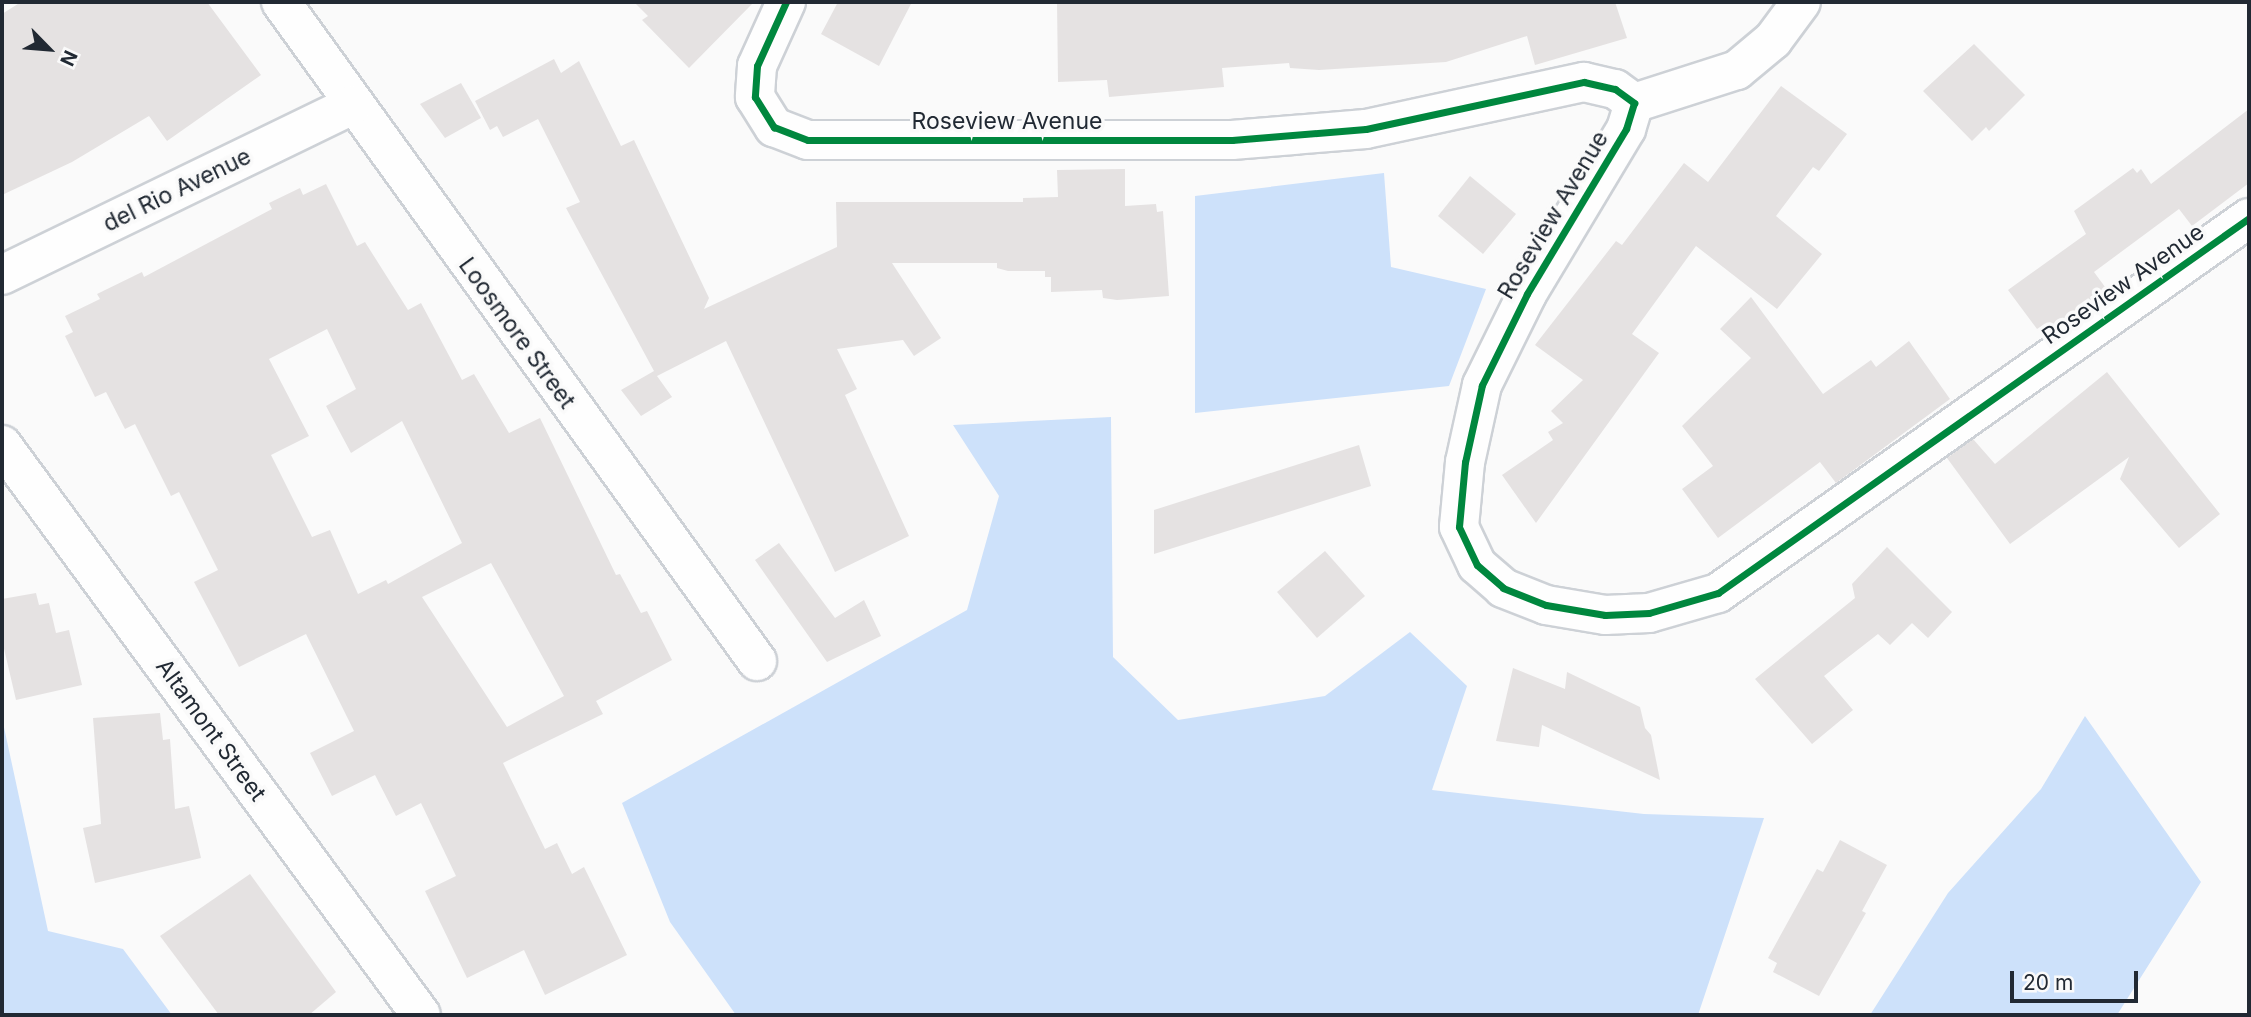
<!DOCTYPE html>
<html>
<head>
<meta charset="utf-8">
<style>
	body { margin:0 }
	#map { position:relative; width:2251px; height:1017px; overflow:hidden; background:#fafafa; font-family:Inter,sans-serif }
	div>[style] { position:absolute }
	[style*='--x'] { left:calc(var(--x)*1px); top:calc(var(--y)*1px); width:calc(var(--w)*1px); rotate:calc(var(--a)*1deg) }
	.green>* { inset:0; background:#cde1fa }
	.building>* { inset:0; background:#e5e2e2 }
	.roads { filter:drop-shadow(2px 0 #cdd1d6) drop-shadow(-2px 0 #cdd1d6) drop-shadow(0 2px #cdd1d6) drop-shadow(0 -2px #cdd1d6) }
	.minor>* { height:38px; margin:-19px; padding:0 19px; transform-origin:19px; border-radius:19px; background:#fefefe }
	.cycleway>* { height:7px; margin:-3.5px; padding:0 3.5px; transform-origin:3.5px; border-radius:3.5px; background:#00873e }
	span { translate:-50% -50%; white-space:nowrap; text-align:center; line-height:1.15; -webkit-text-stroke:7px #fafafa; paint-order:stroke }
	.street-label { font-size:23px; color:#212933 }
	.frame { position:absolute; inset:0; border:4px solid #212933; pointer-events:none }
	.north { position:absolute; left:14px; top:14px; width:70px; height:70px; -webkit-text-stroke:5px #fafafa; paint-order:stroke; rotate:115deg; font-size:19px; font-weight:700; line-height:28px; text-align:center; color:#212933 }
	.north::after { content:''; display:block; margin:auto; width:24px; height:32px; background:#212933; clip-path:polygon(50% 0,100% 100%,50% 72%,0 100%) }
	.scale { position:absolute; left:2010px; top:971px; width:128px; height:32px; box-sizing:border-box; border:4px solid #212933; border-top:0; padding-left:9px; font-size:21px; line-height:24px; white-space:nowrap; color:#212933; -webkit-text-stroke:5px #fafafa; paint-order:stroke }
</style>
</head>
<body>
<div id="map">
	<div class="green">
		<div style="clip-path:polygon(1384px 173px,1391px 267px,1486px 289px,1449px 386px,1195px 413px,1195px 196px)"></div>
		<div style="clip-path:polygon(1111px 417px,1113px 657px,1178px 720px,1325px 696px,1410px 632px,1467px 686px,1432px 790px,1644px 814px,1764px 818px,1698px 1015px,736px 1015px,670px 922px,622px 803px,967px 610px,999px 496px,953px 425px)"></div>
		<div style="clip-path:polygon(2085px 716px,2201px 882px,2117px 1015px,1870px 1015px,1948px 893px,2041px 789px)"></div>
		<div style="clip-path:polygon(2px 718px,48px 931px,123px 949px,172px 1015px,2px 1015px)"></div>
	</div>
	<div class="building">
		<div style="clip-path:polygon(21px 2px,207px 2px,261px 75px,167px 141px,149px 116px,72px 162px,2px 195px,2px 14px)"></div>
		<div style="clip-path:polygon(634px 2px,754px 2px,689px 68px,642px 20px,648px 16px)"></div>
		<div style="clip-path:polygon(838px 2px,912px 2px,879px 66px,821px 34px)"></div>
		<div style="clip-path:polygon(1057px 2px,1615px 2px,1627px 38px,1535px 65px,1527px 36px,1446px 62px,1319px 70px,1290px 68px,1289px 63px,1222px 68px,1224px 87px,1109px 97px,1107px 80px,1058px 82px)"></div>
		<div style="clip-path:polygon(1974px 44px,2025px 95px,1989px 131px,1986px 127px,1972px 141px,1923px 91px)"></div>
		<div style="clip-path:polygon(554px 59px,561px 73px,579px 61px,621px 146px,634px 140px,709px 298px,704px 309px,837px 247px,836px 202px,1023px 202px,1023px 198px,1058px 197px,1057px 170px,1125px 169px,1125px 206px,1156px 204px,1157px 212px,1163px 211px,1169px 296px,1117px 300px,1103px 298px,1102px 290px,1051px 292px,1051px 277px,1045px 277px,1045px 271px,1008px 271px,997px 268px,997px 263px,892px 263px,941px 338px,914px 356px,903px 340px,837px 349px,857px 389px,845px 395px,909px 536px,835px 572px,726px 341px,657px 376px,672px 397px,641px 416px,621px 390px,654px 371px,566px 208px,580px 202px,538px 119px,503px 137px,497px 126px,490px 130px,475px 101px)"></div>
		<div style="clip-path:polygon(461px 83px,481px 118px,445px 138px,420px 104px)"></div>
		<div style="clip-path:polygon(1781px 86px,1847px 134px,1819px 171px,1813px 167px,1776px 216px,1822px 254px,1777px 309px,1696px 246px,1632px 334px,1659px 353px,1536px 523px,1502px 475px,1553px 440px,1548px 432px,1563px 423px,1551px 411px,1583px 380px,1535px 345px,1616px 241px,1622px 245px,1684px 163px,1708px 182px)"></div>
		<div style="clip-path:polygon(2249px 109px,2249px 183px,2192px 226px,2179px 209px,2094px 272px,2108px 291px,2043px 337px,2008px 290px,2086px 234px,2074px 211px,2133px 168px,2137px 173px,2141px 169px,2151px 184px)"></div>
		<div style="clip-path:polygon(1470px 176px,1516px 214px,1483px 254px,1438px 216px)"></div>
		<div style="clip-path:polygon(evenodd,326px 184px,357px 246px,365px 242px,408px 310px,421px 303px,462px 380px,474px 374px,509px 433px,540px 418px,616px 575px,620px 574px,641px 613px,647px 611px,672px 660px,596px 701px,603px 714px,503px 763px,545px 849px,557px 843px,572px 874px,584px 867px,627px 955px,545px 995px,524px 950px,467px 978px,425px 891px,456px 876px,421px 803px,396px 816px,375px 775px,332px 796px,310px 753px,354px 731px,306px 634px,239px 667px,194px 582px,218px 570px,179px 492px,171px 496px,135px 424px,125px 429px,106px 392px,95px 397px,65px 336px,73px 332px,65px 316px,100px 299px,97px 294px,142px 272px,144px 277px,272px 209px,269px 203px,300px 188px,303px 195px,326px 184px,327px 329px,356px 389px,326px 406px,351px 453px,402px 421px,462px 543px,388px 584px,386px 580px,358px 594px,330px 530px,312px 537px,271px 455px,309px 436px,269px 359px,327px 329px,326px 184px,491px 563px,564px 696px,507px 727px,422px 597px,491px 563px)"></div>
		<div style="clip-path:polygon(1751px 297px,1823px 394px,1871px 360px,1876px 367px,1909px 341px,1950px 399px,1836px 483px,1820px 462px,1718px 538px,1682px 489px,1713px 466px,1682px 426px,1751px 358px,1720px 329px)"></div>
		<div style="clip-path:polygon(2107px 372px,2220px 514px,2179px 548px,2120px 479px,2129px 457px,2010px 544px,1947px 458px,1973px 439px,1995px 464px)"></div>
		<div style="clip-path:polygon(1359px 445px,1371px 486px,1154px 554px,1154px 510px)"></div>
		<div style="clip-path:polygon(779px 543px,835px 618px,864px 600px,881px 636px,827px 662px,755px 560px)"></div>
		<div style="clip-path:polygon(1887px 547px,1952px 612px,1928px 638px,1912px 623px,1890px 645px,1878px 634px,1824px 676px,1853px 710px,1812px 744px,1755px 679px,1855px 598px,1852px 584px)"></div>
		<div style="clip-path:polygon(1325px 551px,1365px 596px,1317px 638px,1277px 592px)"></div>
		<div style="clip-path:polygon(36px 593px,39px 605px,49px 603px,56px 633px,69px 630px,82px 685px,16px 700px,2px 640px,2px 599px)"></div>
		<div style="clip-path:polygon(1513px 668px,1565px 689px,1567px 672px,1640px 707px,1645px 728px,1651px 735px,1660px 780px,1542px 725px,1539px 747px,1496px 741px)"></div>
		<div style="clip-path:polygon(160px 713px,163px 740px,170px 739px,175px 809px,189px 806px,201px 858px,95px 883px,83px 828px,101px 824px,93px 718px)"></div>
		<div style="clip-path:polygon(1840px 840px,1887px 865px,1862px 911px,1866px 913px,1819px 996px,1773px 972px,1777px 963px,1768px 958px,1817px 869px,1823px 872px)"></div>
		<div style="clip-path:polygon(250px 874px,336px 992px,309px 1015px,219px 1015px,160px 936px)"></div>
	</div>
	<div class="roads">
		<div class="minor">
			<div style="--x:281;--y:2;--w:813;--a:54.16"></div>
			<div style="--x:786;--y:2;--w:70;--a:114.4"></div>
			<div style="--x:757;--y:66;--w:31;--a:94"></div>
			<div style="--x:755;--y:97;--w:36;--a:58"></div>
			<div style="--x:774;--y:127;--w:36;--a:21"></div>
			<div style="--x:808;--y:140;--w:424;--a:0"></div>
			<div style="--x:1232;--y:140;--w:134;--a:-4.7"></div>
			<div style="--x:1366;--y:129;--w:223;--a:-12.2"></div>
			<div style="--x:1584;--y:82;--w:32;--a:13"></div>
			<div style="--x:1615;--y:89;--w:24;--a:36"></div>
			<div style="--x:1634;--y:103;--w:27;--a:107"></div>
			<div style="--x:1626;--y:129;--w:192;--a:121"></div>
			<div style="--x:1527;--y:294;--w:102;--a:116.3"></div>
			<div style="--x:1482;--y:385;--w:79;--a:102.4"></div>
			<div style="--x:1465;--y:462;--w:65;--a:95.3"></div>
			<div style="--x:1459;--y:527;--w:42;--a:64.7"></div>
			<div style="--x:1477;--y:565;--w:35;--a:41"></div>
			<div style="--x:1503;--y:588;--w:46;--a:21.6"></div>
			<div style="--x:1546;--y:605;--w:60;--a:9.6"></div>
			<div style="--x:1605;--y:615;--w:44;--a:-2.6"></div>
			<div style="--x:1649;--y:613;--w:72;--a:-16.2"></div>
			<div style="--x:1718;--y:593;--w:650;--a:-35.23"></div>
			<div style="--x:1634;--y:103;--w:108;--a:-17.8"></div>
			<div style="--x:1737;--y:70;--w:47;--a:-39.8"></div>
			<div style="--x:1773;--y:40;--w:47;--a:-53.6"></div>
			<div style="--x:2;--y:275;--w:389;--a:-25.9"></div>
			<div style="--x:2;--y:445;--w:707;--a:53.68"></div>
		</div>
	</div>
	<div class="cycleway">
		<div style="--x:786;--y:2;--w:70;--a:114.4"></div>
		<div style="--x:757;--y:66;--w:31;--a:94"></div>
		<div style="--x:755;--y:97;--w:36;--a:58"></div>
		<div style="--x:774;--y:127;--w:36;--a:21"></div>
		<div style="--x:808;--y:140;--w:424;--a:0"></div>
		<div style="--x:1232;--y:140;--w:134;--a:-4.7"></div>
		<div style="--x:1366;--y:129;--w:223;--a:-12.2"></div>
		<div style="--x:1584;--y:82;--w:32;--a:13"></div>
		<div style="--x:1615;--y:89;--w:24;--a:36"></div>
		<div style="--x:1634;--y:103;--w:27;--a:107"></div>
		<div style="--x:1626;--y:129;--w:192;--a:121"></div>
		<div style="--x:1527;--y:294;--w:102;--a:116.3"></div>
		<div style="--x:1482;--y:385;--w:79;--a:102.4"></div>
		<div style="--x:1465;--y:462;--w:65;--a:95.3"></div>
		<div style="--x:1459;--y:527;--w:42;--a:64.7"></div>
		<div style="--x:1477;--y:565;--w:35;--a:41"></div>
		<div style="--x:1503;--y:588;--w:46;--a:21.6"></div>
		<div style="--x:1546;--y:605;--w:60;--a:9.6"></div>
		<div style="--x:1605;--y:615;--w:44;--a:-2.6"></div>
		<div style="--x:1649;--y:613;--w:72;--a:-16.2"></div>
		<div style="--x:1718;--y:593;--w:650;--a:-35.23"></div>
	</div>
	<div class="street-label">
		<span style="left:1007px;top:121px">Roseview Avenue</span>
		<span style="left:177px;top:190px;rotate:-26deg">del Rio Avenue</span>
		<span style="left:1553px;top:215px;rotate:-59deg">Roseview Avenue</span>
		<span style="left:2123px;top:284px;rotate:-35deg">Roseview Avenue</span>
		<span style="left:517px;top:333px;rotate:54deg">Loosmore Street</span>
		<span style="left:211px;top:730px;rotate:54deg">Altamont Street</span>
	</div>
	<div class="frame"></div>
	<div class="north">N</div>
	<div class="scale">20 m</div>
</div>
</body>
</html>
